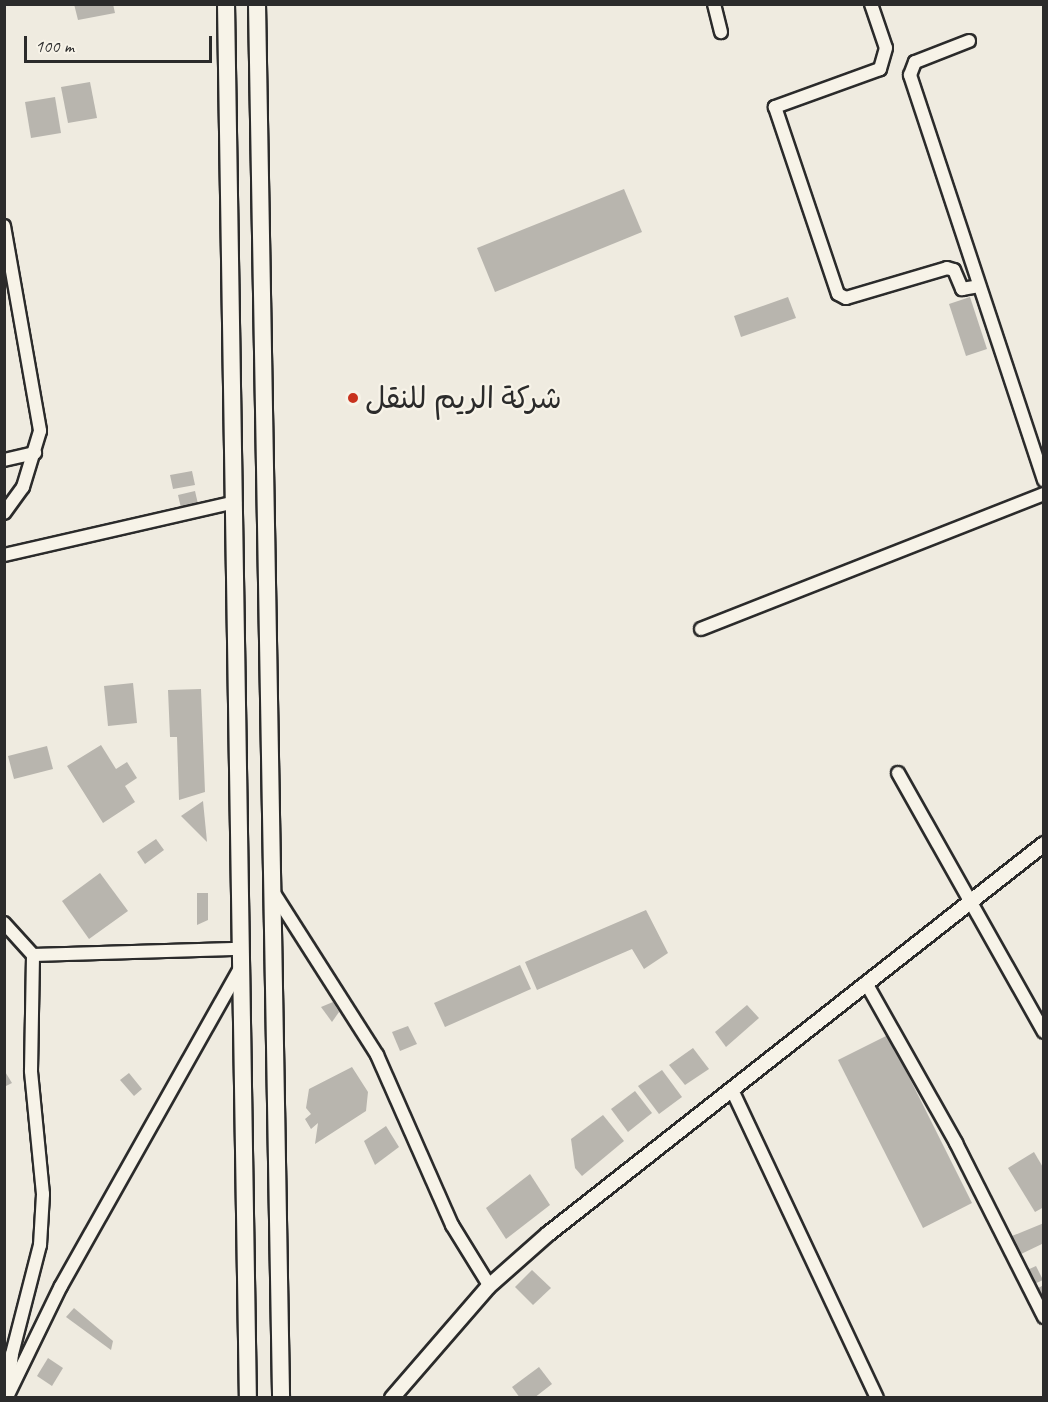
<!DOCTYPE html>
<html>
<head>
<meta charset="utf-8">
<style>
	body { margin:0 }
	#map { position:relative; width:1048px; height:1402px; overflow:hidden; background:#efebe0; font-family:Caveat,"Playpen Sans Arabic",sans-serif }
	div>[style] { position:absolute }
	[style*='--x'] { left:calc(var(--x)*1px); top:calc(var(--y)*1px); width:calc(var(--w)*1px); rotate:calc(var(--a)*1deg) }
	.building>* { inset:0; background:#b8b5ae }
	.roads { filter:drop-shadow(2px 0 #2b2b2b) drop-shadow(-2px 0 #2b2b2b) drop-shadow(0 2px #2b2b2b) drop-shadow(0 -2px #2b2b2b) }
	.minor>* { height:12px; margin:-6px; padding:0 6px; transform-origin:6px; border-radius:6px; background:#f7f3e8 }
	.tertiary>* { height:14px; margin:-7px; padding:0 7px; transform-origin:7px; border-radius:7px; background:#f7f3e8 }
	.secondary>* { height:16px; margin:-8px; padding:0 8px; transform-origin:8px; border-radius:8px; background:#f7f3e8 }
	.dots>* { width:16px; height:16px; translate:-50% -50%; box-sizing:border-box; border:3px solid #f7f3e8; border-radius:50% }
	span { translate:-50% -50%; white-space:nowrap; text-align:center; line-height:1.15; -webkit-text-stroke:4.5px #f7f3e8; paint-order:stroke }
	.poi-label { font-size:30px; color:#2b2b2b }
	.left { translate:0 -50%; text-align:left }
	.frame { position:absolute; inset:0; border:6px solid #2b2b2b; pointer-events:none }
	.scale { position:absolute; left:24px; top:36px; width:188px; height:27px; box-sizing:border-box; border:3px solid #2b2b2b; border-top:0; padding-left:8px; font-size:18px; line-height:21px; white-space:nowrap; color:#2b2b2b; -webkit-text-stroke:4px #f7f3e8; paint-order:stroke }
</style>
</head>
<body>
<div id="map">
	<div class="building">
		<div style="clip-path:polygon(74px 4px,113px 4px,115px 13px,78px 20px)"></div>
		<div style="clip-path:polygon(90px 82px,97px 118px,68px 123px,61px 87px)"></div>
		<div style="clip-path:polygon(55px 97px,61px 133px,31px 138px,25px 102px)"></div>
		<div style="clip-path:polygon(624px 189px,642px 232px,495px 292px,477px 248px)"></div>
		<div style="clip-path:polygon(788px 297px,796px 318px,741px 337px,734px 316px)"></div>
		<div style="clip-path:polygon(970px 297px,987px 349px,966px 356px,949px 304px)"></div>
		<div style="clip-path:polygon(192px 471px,195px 485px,173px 489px,170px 475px)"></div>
		<div style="clip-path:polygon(195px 491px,198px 504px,181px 508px,178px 495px)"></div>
		<div style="clip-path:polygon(133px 683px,137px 723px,108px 726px,104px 686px)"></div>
		<div style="clip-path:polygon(201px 689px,205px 792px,179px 800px,177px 737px,170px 737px,168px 690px)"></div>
		<div style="clip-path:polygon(101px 745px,116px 769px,127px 762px,137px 778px,125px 786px,135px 802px,103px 823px,67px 766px)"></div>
		<div style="clip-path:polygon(47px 746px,53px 769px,14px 779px,8px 756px)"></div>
		<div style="clip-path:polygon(203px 801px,207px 842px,181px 816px)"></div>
		<div style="clip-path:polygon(156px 839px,164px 850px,145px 864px,137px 852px)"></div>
		<div style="clip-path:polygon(100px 873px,128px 911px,89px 939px,62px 901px)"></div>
		<div style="clip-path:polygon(197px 893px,208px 893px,208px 920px,197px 925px)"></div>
		<div style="clip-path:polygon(646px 910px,668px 953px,644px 969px,632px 949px,537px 990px,525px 962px)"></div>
		<div style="clip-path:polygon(520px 965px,531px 989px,445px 1027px,434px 1003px)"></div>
		<div style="clip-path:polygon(333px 1002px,339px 1012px,332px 1022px,321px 1007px)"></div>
		<div style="clip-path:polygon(747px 1005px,759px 1018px,726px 1047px,715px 1032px)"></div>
		<div style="clip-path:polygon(408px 1026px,417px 1044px,400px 1051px,392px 1032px)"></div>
		<div style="clip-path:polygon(888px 1035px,972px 1203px,923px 1228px,838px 1060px)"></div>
		<div style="clip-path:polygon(693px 1048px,709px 1069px,685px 1085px,669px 1065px)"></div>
		<div style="clip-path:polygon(352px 1067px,368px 1092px,366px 1111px,315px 1144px,318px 1123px,311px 1129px,305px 1119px,311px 1114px,306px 1108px,309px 1089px)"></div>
		<div style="clip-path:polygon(4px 1070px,12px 1083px,4px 1087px)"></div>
		<div style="clip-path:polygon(662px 1070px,682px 1097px,659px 1114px,638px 1086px)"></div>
		<div style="clip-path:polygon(129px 1073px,142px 1089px,134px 1096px,120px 1080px)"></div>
		<div style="clip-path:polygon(635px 1091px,652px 1113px,628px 1132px,611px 1109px)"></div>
		<div style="clip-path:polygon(603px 1115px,624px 1141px,582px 1176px,575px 1168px,571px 1139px)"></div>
		<div style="clip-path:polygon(386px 1126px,399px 1147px,375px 1165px,364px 1141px)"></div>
		<div style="clip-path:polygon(1034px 1152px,1044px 1169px,1044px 1207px,1035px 1212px,1008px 1168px)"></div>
		<div style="clip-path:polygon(530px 1174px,550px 1205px,506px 1239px,486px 1208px)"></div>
		<div style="clip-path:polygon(1044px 1223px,1044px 1243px,1019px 1255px,1012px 1236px)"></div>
		<div style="clip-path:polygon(1036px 1266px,1043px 1280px,1032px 1285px,1025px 1271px)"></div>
		<div style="clip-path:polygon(532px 1270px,551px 1288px,533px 1305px,515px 1287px)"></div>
		<div style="clip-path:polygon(1044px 1285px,1044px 1299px,1041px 1300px,1036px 1289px)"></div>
		<div style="clip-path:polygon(74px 1308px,113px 1341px,111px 1350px,66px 1317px)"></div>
		<div style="clip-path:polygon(48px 1358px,63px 1368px,52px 1386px,37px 1376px)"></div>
		<div style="clip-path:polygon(539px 1367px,552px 1384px,534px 1398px,520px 1398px,512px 1387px)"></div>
	</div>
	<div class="roads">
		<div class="minor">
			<div style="--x:714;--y:4;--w:29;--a:76"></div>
			<div style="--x:871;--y:4;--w:46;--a:71.2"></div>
			<div style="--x:886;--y:48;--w:22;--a:106"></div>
			<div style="--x:880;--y:69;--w:112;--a:160.1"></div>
			<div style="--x:775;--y:107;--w:197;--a:71.4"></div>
			<div style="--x:838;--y:294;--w:9;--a:27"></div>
			<div style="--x:846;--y:298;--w:105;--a:-16.5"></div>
			<div style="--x:947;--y:268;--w:7;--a:16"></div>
			<div style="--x:954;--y:270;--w:21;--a:67"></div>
			<div style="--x:962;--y:289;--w:17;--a:-10"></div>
			<div style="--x:969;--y:41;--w:58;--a:158.7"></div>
			<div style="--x:915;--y:62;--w:14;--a:111"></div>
			<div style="--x:910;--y:75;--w:427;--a:71.7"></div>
			<div style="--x:4;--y:226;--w:208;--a:80"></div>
			<div style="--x:40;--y:431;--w:59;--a:106.9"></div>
			<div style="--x:23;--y:487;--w:32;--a:126"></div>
			<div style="--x:4;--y:460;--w:32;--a:-13"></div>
			<div style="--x:4;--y:555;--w:237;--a:-12.9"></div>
			<div style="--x:701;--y:629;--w:369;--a:-21.5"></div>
			<div style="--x:898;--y:773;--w:297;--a:60.6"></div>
			<div style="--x:272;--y:890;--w:196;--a:57.5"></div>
			<div style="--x:377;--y:1055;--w:186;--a:66.2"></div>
			<div style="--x:452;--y:1225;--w:70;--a:58.3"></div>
			<div style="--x:4;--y:923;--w:43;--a:47.8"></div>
			<div style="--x:33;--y:955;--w:208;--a:-1.7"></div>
			<div style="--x:866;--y:983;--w:184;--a:60.6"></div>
			<div style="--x:956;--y:1143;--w:195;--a:63.2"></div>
			<div style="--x:733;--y:1092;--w:338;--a:64.8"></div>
			<div style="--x:7;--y:1396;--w:42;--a:-83.2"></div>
			<div style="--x:12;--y:1354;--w:113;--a:-75.6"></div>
			<div style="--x:40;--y:1245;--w:51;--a:-86.6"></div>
			<div style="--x:43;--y:1194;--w:124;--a:-95.6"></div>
			<div style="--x:31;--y:1071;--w:116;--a:-89"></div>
			<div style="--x:7;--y:1397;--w:123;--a:-64.1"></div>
			<div style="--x:61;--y:1286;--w:366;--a:-60.6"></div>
		</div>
		<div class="tertiary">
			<div style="--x:392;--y:1398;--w:147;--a:-49.1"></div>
			<div style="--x:488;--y:1287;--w:80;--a:-41.5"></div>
			<div style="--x:548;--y:1234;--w:631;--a:-38.18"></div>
		</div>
		<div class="secondary">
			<div style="--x:226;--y:4;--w:1394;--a:89.1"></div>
			<div style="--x:257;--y:4;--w:1394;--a:89.01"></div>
		</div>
	</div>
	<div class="dots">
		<div style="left:353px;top:398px;background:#c8321e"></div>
	</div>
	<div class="poi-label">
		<span class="left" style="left:365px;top:398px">شركة الريم للنقل</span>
	</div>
	<div class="frame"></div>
	<div class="scale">100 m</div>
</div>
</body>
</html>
